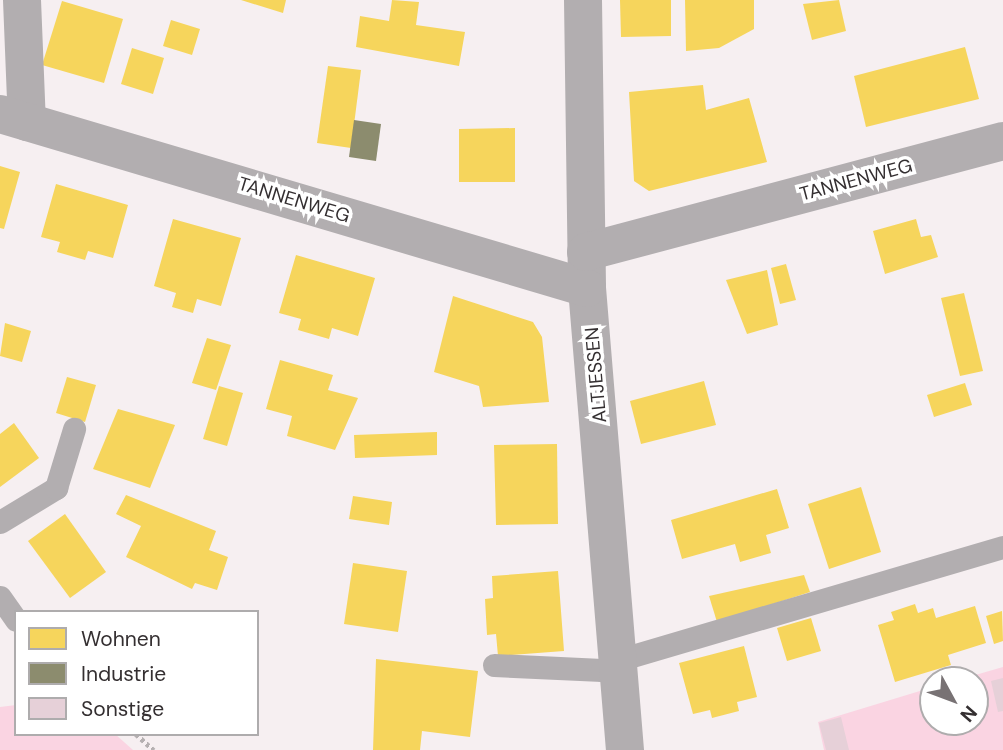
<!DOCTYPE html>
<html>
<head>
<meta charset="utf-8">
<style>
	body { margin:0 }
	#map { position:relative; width:1003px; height:750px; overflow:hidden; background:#f6eff1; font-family:"DM Sans",sans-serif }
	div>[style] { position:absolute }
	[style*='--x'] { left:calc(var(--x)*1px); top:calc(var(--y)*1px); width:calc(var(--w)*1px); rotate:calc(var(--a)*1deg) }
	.green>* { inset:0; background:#fad4e2 }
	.homes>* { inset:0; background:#f6d55c }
	.industry>* { inset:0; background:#8c8c6e }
	.building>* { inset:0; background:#e6d0d8 }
	.path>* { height:4.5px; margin-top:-2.25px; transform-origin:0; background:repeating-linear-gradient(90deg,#b5b0b1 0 3.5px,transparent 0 7px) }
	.lane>* { height:23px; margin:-11.5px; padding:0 11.5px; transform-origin:11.5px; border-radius:11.5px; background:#b2aeb0 }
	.street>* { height:38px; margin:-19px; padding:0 19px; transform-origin:19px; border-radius:19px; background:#b2aeb0 }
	span { translate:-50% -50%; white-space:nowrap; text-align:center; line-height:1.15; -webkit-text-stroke:7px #fff; paint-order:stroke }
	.street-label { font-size:19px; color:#342f31 }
	.legend { position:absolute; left:14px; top:610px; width:245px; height:126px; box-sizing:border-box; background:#fff; border:2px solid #aeacad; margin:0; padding:9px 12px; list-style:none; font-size:21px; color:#342f31 }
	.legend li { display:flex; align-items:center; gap:14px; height:35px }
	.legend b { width:35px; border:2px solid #aeacad }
	.north { position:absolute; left:919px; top:666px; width:70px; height:70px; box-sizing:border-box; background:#fff; border:2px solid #aeacad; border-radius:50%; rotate:131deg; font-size:19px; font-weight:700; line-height:28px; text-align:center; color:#342f31 }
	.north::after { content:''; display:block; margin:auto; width:24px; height:32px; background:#787274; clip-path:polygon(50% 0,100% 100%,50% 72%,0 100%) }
</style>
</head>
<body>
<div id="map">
	<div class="green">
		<div style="clip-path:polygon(1003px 667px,1003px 750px,824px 750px,818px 722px,933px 687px,933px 722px,975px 722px,975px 680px,958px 680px)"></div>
		<div style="clip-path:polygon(16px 705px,16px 734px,115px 734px,133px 750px,0 750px,0 707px)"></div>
	</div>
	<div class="homes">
		<div style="clip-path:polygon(241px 0,286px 0,283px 13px)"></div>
		<div style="clip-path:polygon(392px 0,419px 2px,416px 25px,465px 32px,459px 66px,356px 47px,360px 16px,389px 21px)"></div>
		<div style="clip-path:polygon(620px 0,671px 0,671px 36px,621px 37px)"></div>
		<div style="clip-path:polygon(685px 0,754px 0,754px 29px,719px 48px,686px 51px)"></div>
		<div style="clip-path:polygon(839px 0,846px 31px,812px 40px,803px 4px)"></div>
		<div style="clip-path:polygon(62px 1px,123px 19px,104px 83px,42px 65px)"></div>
		<div style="clip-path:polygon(171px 20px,200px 29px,192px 55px,163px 46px)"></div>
		<div style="clip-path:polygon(965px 47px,979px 99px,866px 127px,854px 76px)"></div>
		<div style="clip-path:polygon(132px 48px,164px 58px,153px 94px,121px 84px)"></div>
		<div style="clip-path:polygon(328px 66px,361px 70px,351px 148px,317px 143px)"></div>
		<div style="clip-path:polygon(703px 85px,706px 110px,749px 98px,767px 162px,649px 191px,634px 181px,629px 92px)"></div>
		<div style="clip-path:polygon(515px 128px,515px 182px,459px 182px,459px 129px)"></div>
		<div style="clip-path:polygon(0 166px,20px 172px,4px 229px,0 228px)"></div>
		<div style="clip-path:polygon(56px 184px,128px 205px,113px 258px,88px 251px,85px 260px,57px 252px,60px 242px,41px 237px)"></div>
		<div style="clip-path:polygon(173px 219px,241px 238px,221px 306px,197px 299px,193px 313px,172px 307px,176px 293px,154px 286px)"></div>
		<div style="clip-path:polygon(916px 219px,921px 237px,931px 235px,938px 257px,885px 274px,873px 231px)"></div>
		<div style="clip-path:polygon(296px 255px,375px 278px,358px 336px,332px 328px,329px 339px,298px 330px,301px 319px,279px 313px)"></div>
		<div style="clip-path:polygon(786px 264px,796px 300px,780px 304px,771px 268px)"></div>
		<div style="clip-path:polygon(767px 270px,778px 325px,747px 334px,726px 280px)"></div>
		<div style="clip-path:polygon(964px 293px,983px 371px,960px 376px,941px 298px)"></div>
		<div style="clip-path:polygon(453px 296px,533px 322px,542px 337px,549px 402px,483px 407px,479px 386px,434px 372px)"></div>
		<div style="clip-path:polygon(5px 323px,31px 331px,22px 362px,0 356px)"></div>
		<div style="clip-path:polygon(207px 338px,231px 345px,216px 390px,192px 383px)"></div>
		<div style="clip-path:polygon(280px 360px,333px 375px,328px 390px,358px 398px,335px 450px,287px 436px,292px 416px,266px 409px)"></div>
		<div style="clip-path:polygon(67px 377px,96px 385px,85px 422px,56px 413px)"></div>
		<div style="clip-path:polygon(704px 381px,716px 425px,641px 444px,630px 401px)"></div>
		<div style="clip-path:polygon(965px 383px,972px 405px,934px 417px,927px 395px)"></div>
		<div style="clip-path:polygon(219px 386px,243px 393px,227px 446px,203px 439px)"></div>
		<div style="clip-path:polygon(118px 409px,175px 425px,150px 488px,93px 469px)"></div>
		<div style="clip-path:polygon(14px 423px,39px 458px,0 487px,0 434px)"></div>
		<div style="clip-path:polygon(437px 432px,437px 455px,355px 458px,354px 435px)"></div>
		<div style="clip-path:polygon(557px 444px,558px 524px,496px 525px,494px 445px)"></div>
		<div style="clip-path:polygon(861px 487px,881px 552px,829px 569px,808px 504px)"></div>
		<div style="clip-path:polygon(777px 489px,789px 528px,766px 535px,771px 553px,740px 562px,735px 544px,682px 559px,671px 520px)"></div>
		<div style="clip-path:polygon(126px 495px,216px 531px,209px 550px,228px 557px,217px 590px,195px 583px,192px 589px,126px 557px,141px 526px,116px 514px)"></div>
		<div style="clip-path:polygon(353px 496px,392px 502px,389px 525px,349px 519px)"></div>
		<div style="clip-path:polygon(65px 514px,106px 572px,70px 598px,28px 541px)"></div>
		<div style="clip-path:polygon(353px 563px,407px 571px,398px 632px,344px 624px)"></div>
		<div style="clip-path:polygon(558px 571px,564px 651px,498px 656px,496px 634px,487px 635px,485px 599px,493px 598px,492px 576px)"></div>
		<div style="clip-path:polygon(804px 575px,810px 592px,717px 622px,709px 596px)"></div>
		<div style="clip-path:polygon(915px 604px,918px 613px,933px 608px,936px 618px,975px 606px,986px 643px,948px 655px,951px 665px,895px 682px,878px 625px,894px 620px,891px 612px)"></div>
		<div style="clip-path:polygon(1002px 611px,1003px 641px,994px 644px,986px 616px)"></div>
		<div style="clip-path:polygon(811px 618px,821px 651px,787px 661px,777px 628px)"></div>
		<div style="clip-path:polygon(744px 646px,757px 697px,737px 702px,739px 711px,712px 718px,710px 710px,693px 714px,679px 663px)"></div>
		<div style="clip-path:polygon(376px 659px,478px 671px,470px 737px,422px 731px,420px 750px,373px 750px)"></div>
	</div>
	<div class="industry">
		<div style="clip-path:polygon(354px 120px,381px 124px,376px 161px,349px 157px)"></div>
	</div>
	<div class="building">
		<div style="clip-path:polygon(1003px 678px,1003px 711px,998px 712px,991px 681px)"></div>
		<div style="clip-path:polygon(841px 717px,849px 750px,826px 750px,819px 723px)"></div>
	</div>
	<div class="path">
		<div style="--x:136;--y:734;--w:24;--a:42"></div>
	</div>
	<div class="lane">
		<div style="--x:0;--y:522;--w:66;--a:-31.3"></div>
		<div style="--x:56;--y:488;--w:62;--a:-73"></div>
		<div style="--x:0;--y:597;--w:28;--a:55"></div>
		<div style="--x:494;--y:665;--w:108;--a:2.7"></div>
		<div style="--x:602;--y:670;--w:23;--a:-29"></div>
		<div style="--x:622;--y:659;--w:397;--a:-16.4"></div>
	</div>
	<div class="street">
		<div style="--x:22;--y:0;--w:122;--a:87.7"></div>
		<div style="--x:583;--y:0;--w:288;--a:89.2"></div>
		<div style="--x:587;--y:288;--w:464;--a:85.3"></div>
		<div style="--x:0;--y:114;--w:612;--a:16.51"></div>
		<div style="--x:586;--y:252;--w:432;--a:-14.9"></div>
	</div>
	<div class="street-label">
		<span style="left:856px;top:180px;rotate:-15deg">TANNENWEG</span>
		<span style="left:294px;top:200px;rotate:17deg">TANNENWEG</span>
		<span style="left:596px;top:375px;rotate:-95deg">ALTJESSEN</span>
	</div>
	<ul class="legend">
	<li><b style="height:19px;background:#f6d55c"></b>Wohnen</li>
	<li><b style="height:19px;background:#8c8c6e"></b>Industrie</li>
	<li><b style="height:19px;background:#e6d0d8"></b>Sonstige</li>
	</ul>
	<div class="north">N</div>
</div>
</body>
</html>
